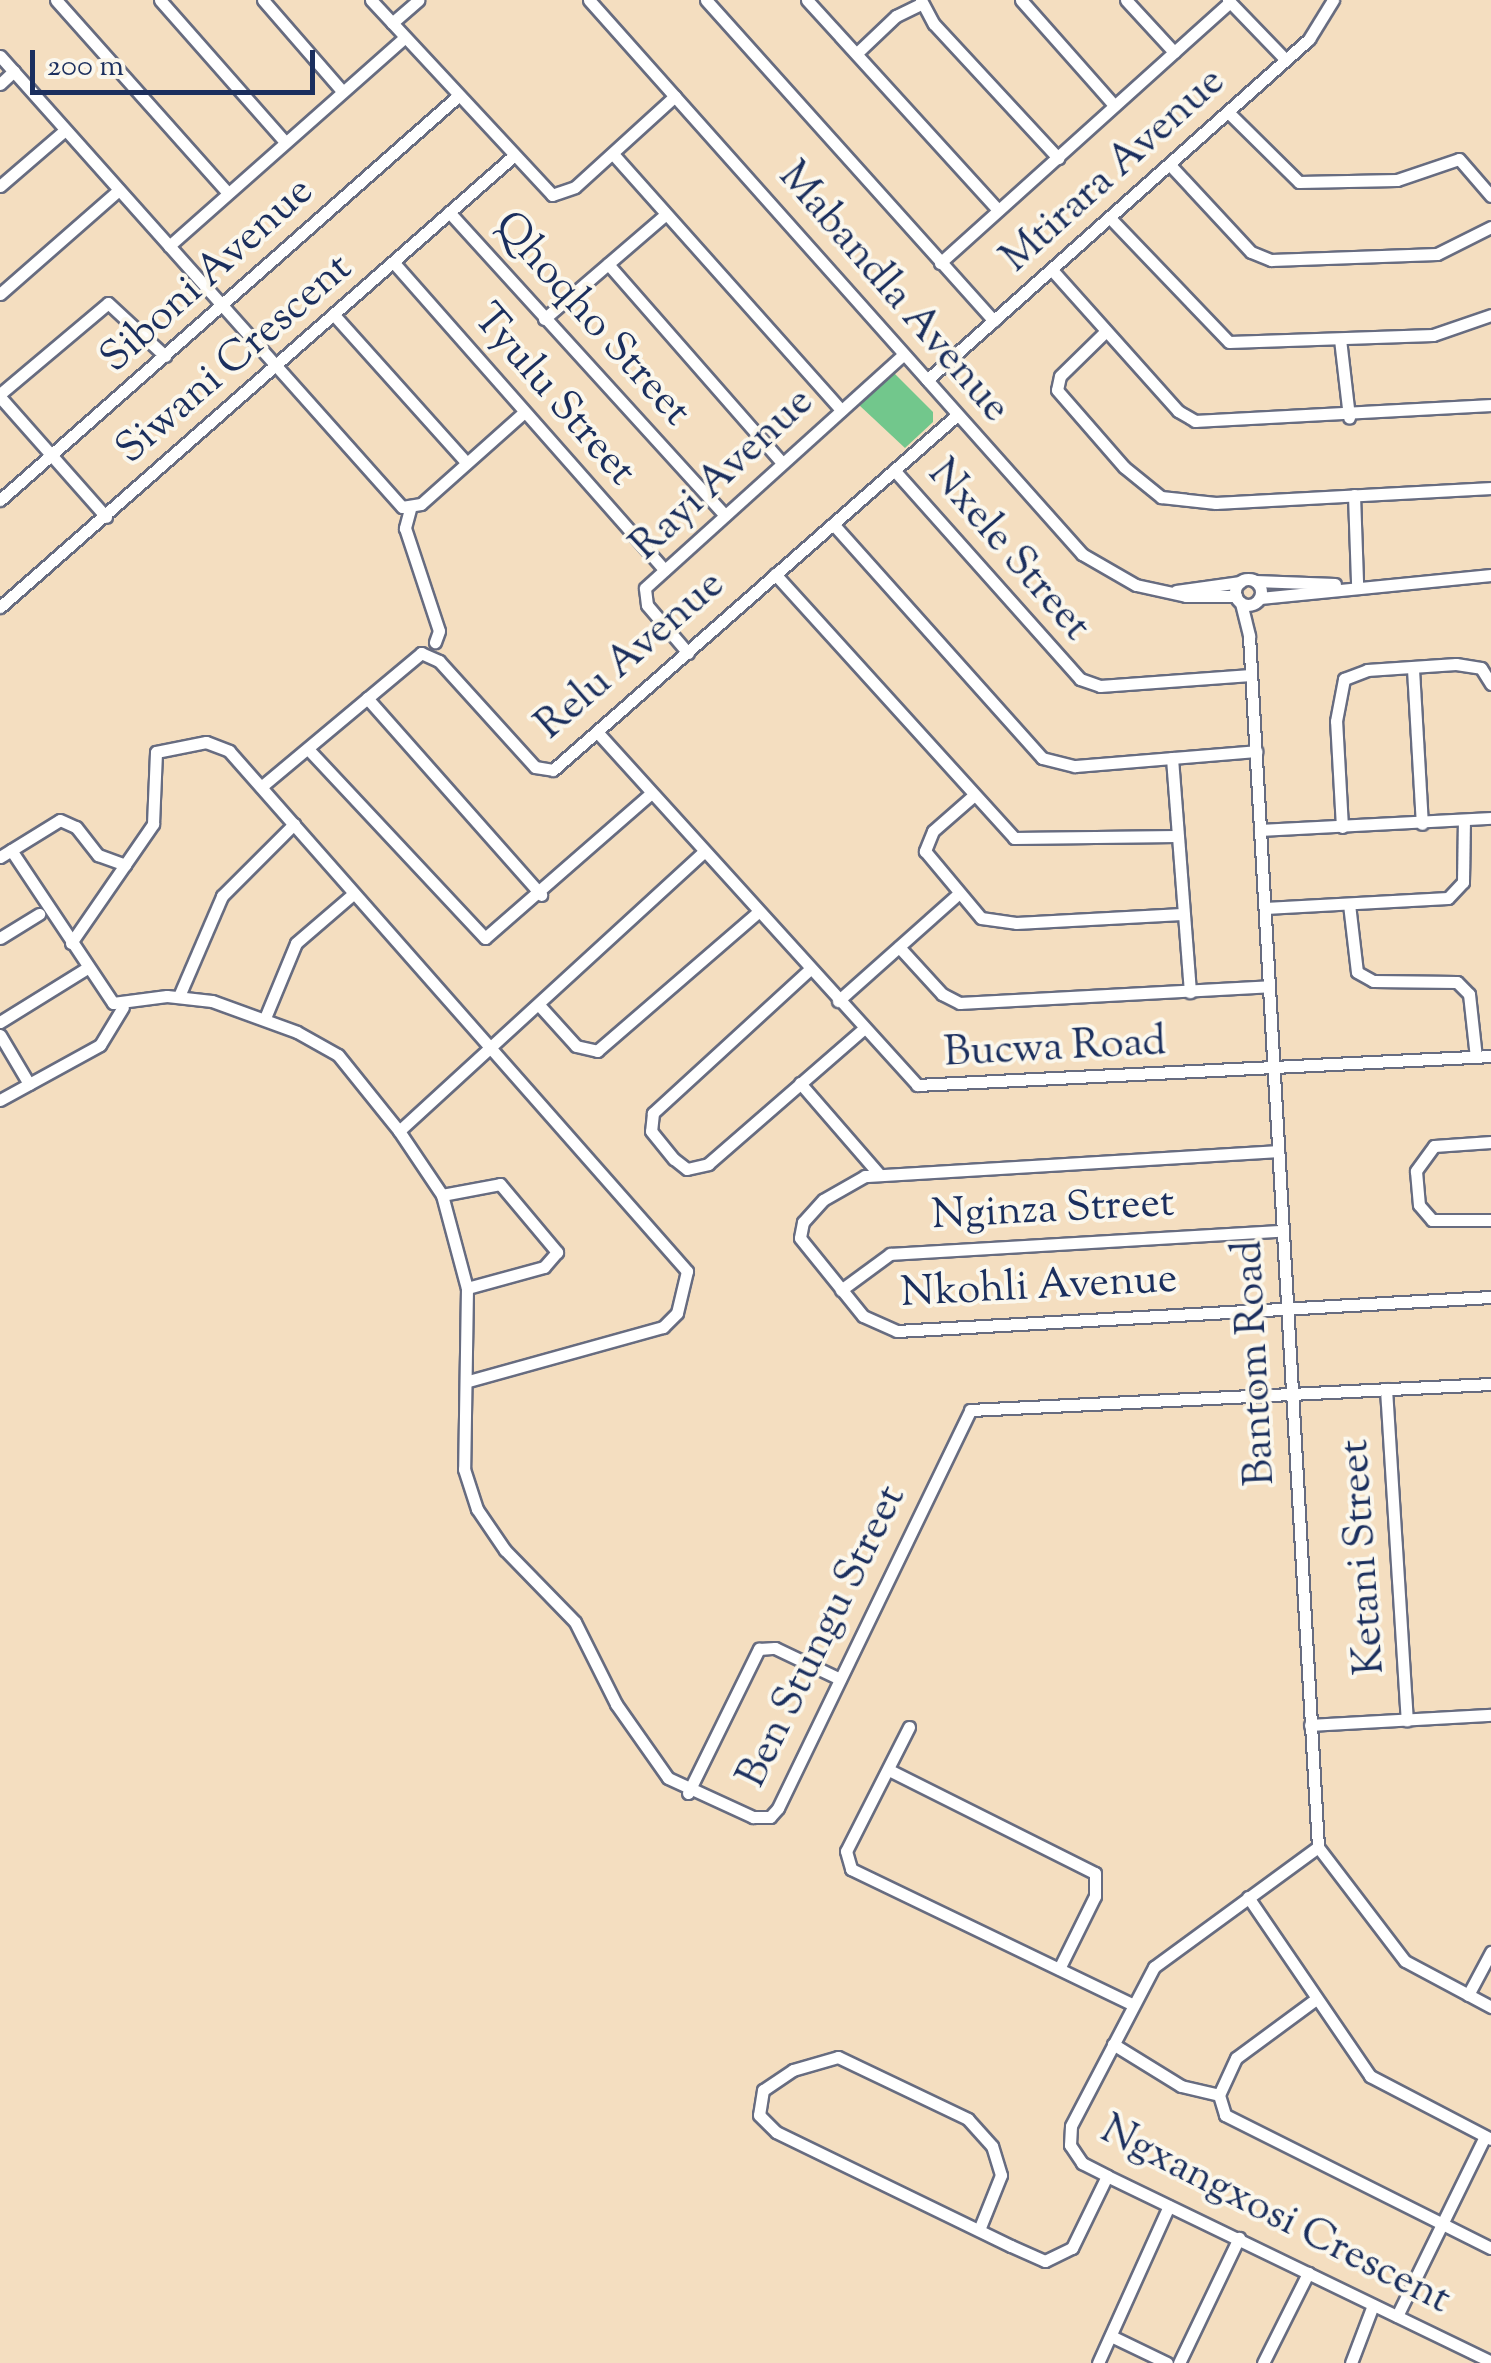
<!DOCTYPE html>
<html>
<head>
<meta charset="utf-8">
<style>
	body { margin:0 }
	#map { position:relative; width:1491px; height:2363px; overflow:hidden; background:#f4dec0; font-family:"Sorts Mill Goudy",serif }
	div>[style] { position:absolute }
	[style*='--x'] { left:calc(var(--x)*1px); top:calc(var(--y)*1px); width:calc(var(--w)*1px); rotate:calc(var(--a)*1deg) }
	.green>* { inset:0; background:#72c78c }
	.roads { filter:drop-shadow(2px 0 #676c80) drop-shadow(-2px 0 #676c80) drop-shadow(0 2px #676c80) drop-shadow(0 -2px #676c80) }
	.minor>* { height:11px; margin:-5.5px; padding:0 5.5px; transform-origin:5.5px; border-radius:5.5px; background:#fff }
	.minor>.ring { margin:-5.5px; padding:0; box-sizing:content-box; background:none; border:11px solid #fff; border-radius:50% }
	span { translate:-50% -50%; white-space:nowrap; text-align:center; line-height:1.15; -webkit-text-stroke:8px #fbf7ec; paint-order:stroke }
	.street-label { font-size:42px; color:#1b2f5e }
	.scale { position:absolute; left:30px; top:50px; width:285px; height:45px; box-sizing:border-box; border:5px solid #1b2f5e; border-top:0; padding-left:12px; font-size:30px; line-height:35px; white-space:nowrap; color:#1b2f5e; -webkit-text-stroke:8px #fbf7ec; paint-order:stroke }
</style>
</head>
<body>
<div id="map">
	<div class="green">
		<div style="clip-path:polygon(894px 373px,933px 412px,933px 422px,905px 448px,859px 405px)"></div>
	</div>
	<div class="roads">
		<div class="minor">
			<div style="--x:56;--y:0;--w:257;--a:48.3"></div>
			<div style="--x:160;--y:0;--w:189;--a:48.6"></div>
			<div style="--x:263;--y:0;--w:121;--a:49"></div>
			<div style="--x:371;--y:0;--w:266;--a:47.1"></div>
			<div style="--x:552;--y:195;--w:24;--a:-19"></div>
			<div style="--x:575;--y:187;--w:135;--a:-42.3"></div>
			<div style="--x:589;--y:0;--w:742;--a:48.33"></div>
			<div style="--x:1082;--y:554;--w:62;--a:29.9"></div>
			<div style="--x:1136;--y:585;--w:51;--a:12.4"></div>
			<div style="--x:1186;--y:596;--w:50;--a:0"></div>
			<div style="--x:706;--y:0;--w:431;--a:48.1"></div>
			<div style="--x:807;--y:0;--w:284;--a:47.7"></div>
			<div style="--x:921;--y:0;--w:27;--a:62"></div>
			<div style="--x:934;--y:24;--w:183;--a:47.2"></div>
			<div style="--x:1021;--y:0;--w:140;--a:48.5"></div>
			<div style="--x:1126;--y:0;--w:71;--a:47.3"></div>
			<div style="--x:1228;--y:0;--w:83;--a:46"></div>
			<div style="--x:392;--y:23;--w:35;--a:-41"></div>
			<div style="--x:857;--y:53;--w:54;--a:-43.5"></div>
			<div style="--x:896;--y:16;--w:28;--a:-26"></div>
			<div style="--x:0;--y:56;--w:604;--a:48.29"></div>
			<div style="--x:402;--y:507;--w:19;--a:-9"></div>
			<div style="--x:421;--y:504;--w:137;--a:-41.7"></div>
			<div style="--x:0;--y:84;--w:19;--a:-43"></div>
			<div style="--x:1229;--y:113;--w:98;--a:44.6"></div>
			<div style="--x:1299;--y:182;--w:98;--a:-1.2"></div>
			<div style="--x:1397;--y:180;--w:65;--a:-18.7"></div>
			<div style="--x:1459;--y:159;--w:49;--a:49.1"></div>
			<div style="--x:613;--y:154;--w:343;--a:48.3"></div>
			<div style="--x:1171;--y:166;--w:117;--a:47.1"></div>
			<div style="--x:1251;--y:252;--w:22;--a:22"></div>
			<div style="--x:1271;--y:260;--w:166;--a:-2.1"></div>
			<div style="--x:1437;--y:254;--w:60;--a:-26.6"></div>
			<div style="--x:0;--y:186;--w:86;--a:-40.7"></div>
			<div style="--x:449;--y:212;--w:410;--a:47.7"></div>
			<div style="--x:1111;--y:219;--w:170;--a:46.2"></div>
			<div style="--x:1229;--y:342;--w:204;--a:-2"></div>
			<div style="--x:1433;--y:335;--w:61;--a:-19"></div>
			<div style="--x:169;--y:246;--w:314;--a:-41.5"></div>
			<div style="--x:394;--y:263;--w:409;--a:48.6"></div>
			<div style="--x:940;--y:263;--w:390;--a:-42"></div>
			<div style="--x:608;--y:264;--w:264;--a:48.8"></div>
			<div style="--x:1052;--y:270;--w:189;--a:48.2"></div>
			<div style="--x:1178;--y:411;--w:20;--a:30"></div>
			<div style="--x:1195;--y:421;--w:296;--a:-3.1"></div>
			<div style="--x:0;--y:294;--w:158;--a:-41.2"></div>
			<div style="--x:334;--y:315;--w:198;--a:48.1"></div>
			<div style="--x:544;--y:319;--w:160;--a:-40.7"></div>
			<div style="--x:1106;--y:331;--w:64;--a:135.6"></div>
			<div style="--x:1060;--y:376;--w:14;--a:102"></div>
			<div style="--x:1057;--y:390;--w:102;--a:49"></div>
			<div style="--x:1124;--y:467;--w:48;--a:39"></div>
			<div style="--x:1161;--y:497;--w:55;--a:6.2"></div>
			<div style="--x:1216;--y:503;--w:275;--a:-3.1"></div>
			<div style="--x:1340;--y:339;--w:79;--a:83.4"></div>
			<div style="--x:927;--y:380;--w:512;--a:-41.75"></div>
			<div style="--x:1309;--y:39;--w:46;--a:-58.4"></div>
			<div style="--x:0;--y:394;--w:141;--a:-40.1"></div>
			<div style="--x:108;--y:303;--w:78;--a:42.9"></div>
			<div style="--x:0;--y:397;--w:160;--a:48.5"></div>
			<div style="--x:894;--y:470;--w:280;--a:48.3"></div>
			<div style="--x:1080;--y:679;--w:21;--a:19"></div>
			<div style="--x:1100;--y:686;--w:151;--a:-4.2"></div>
			<div style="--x:1354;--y:495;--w:88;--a:88"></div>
			<div style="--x:0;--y:500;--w:609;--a:-41.41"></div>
			<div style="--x:410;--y:509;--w:20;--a:105"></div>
			<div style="--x:405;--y:528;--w:108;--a:71.7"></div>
			<div style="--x:439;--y:631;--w:12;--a:110"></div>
			<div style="--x:833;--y:524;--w:314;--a:48.2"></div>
			<div style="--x:1042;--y:758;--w:34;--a:14"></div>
			<div style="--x:1075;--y:766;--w:182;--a:-4.7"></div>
			<div style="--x:775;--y:574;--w:356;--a:47.8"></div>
			<div style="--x:1014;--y:838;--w:162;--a:-0.7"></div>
			<div class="ring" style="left:1235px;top:579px;width:15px;height:15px"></div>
			<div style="--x:1255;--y:581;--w:80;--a:2.1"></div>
			<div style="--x:1176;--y:591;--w:65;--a:-8"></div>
			<div style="--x:1260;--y:598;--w:232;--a:-5.7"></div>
			<div style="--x:1241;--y:603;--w:34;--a:76"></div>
			<div style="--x:1249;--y:636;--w:1213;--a:86.74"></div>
			<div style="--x:1318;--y:1847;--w:143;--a:52.7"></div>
			<div style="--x:1405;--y:1961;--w:98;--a:28.1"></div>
			<div style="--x:0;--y:607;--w:680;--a:-41.3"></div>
			<div style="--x:688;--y:653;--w:63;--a:-130.5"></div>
			<div style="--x:647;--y:605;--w:17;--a:-97"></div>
			<div style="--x:645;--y:588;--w:348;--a:-42.1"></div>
			<div style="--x:1413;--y:669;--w:155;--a:86.7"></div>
			<div style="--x:367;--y:698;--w:263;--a:48.5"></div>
			<div style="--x:599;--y:734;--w:474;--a:47.8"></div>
			<div style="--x:917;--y:1085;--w:575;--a:-2.89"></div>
			<div style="--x:308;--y:749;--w:259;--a:46.9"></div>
			<div style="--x:485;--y:938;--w:219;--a:-41.1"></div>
			<div style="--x:1172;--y:758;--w:235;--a:85.6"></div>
			<div style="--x:261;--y:787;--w:209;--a:-39.9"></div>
			<div style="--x:421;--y:653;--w:20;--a:24"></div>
			<div style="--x:439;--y:661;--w:143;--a:47.8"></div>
			<div style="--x:535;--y:767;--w:18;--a:9"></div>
			<div style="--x:553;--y:770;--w:538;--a:-41.31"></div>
			<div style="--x:973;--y:796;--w:53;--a:138.8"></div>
			<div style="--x:933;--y:831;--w:22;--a:112"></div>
			<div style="--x:925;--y:851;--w:87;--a:50.1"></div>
			<div style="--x:981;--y:918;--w:35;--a:8"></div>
			<div style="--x:1016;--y:923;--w:166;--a:-3.1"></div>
			<div style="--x:1342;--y:827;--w:106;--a:-93.2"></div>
			<div style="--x:1336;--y:721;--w:43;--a:-79.2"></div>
			<div style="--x:1344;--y:679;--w:25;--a:-21"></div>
			<div style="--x:1367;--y:670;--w:89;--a:-3.9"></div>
			<div style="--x:1456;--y:664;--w:25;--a:9"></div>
			<div style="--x:1481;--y:668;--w:19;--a:58"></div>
			<div style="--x:1260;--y:830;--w:231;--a:-3"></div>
			<div style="--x:11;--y:850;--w:184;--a:56.3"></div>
			<div style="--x:113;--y:1003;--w:54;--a:-7.4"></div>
			<div style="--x:167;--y:996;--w:45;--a:6.3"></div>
			<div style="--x:212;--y:1001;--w:90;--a:20"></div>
			<div style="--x:297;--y:1032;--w:47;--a:29.3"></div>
			<div style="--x:338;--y:1055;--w:97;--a:51.2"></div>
			<div style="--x:399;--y:1131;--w:77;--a:56.1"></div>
			<div style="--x:442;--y:1195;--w:96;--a:75"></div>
			<div style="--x:467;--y:1288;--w:181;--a:90.9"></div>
			<div style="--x:464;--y:1469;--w:42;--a:72"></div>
			<div style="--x:477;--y:1509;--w:50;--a:55.7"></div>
			<div style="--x:505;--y:1550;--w:100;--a:45.8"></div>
			<div style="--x:575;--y:1622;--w:92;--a:63.4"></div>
			<div style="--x:616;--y:1704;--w:90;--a:54.9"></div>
			<div style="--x:668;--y:1778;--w:94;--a:24.6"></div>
			<div style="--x:753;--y:1817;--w:17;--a:0"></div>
			<div style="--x:770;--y:1817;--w:12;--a:-48"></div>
			<div style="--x:778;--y:1808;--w:442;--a:-64.2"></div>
			<div style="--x:970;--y:1410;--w:522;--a:-2.86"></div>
			<div style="--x:0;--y:857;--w:70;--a:-31.7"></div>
			<div style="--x:60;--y:820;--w:17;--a:24"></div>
			<div style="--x:76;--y:827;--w:36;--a:52"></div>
			<div style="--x:98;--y:855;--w:29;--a:20"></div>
			<div style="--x:1349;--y:904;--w:68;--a:83.3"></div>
			<div style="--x:1357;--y:972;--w:18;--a:29"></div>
			<div style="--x:1373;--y:981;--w:84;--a:0.7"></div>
			<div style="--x:1457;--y:982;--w:17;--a:45"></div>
			<div style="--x:1469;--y:994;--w:63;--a:83.7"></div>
			<div style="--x:1265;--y:908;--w:183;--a:-3.1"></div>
			<div style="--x:1448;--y:898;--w:22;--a:-47"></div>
			<div style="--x:1463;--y:882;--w:62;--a:-89.1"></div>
			<div style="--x:0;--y:938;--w:46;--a:-31.6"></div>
			<div style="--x:71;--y:943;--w:145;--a:-55.4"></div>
			<div style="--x:153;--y:824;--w:72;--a:-87.6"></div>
			<div style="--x:156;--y:752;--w:51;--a:-11.3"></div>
			<div style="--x:206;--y:742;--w:25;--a:21"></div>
			<div style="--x:229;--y:751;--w:693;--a:48.63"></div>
			<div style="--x:687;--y:1271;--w:43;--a:103.4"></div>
			<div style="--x:677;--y:1313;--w:20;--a:135"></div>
			<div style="--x:663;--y:1327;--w:202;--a:164.5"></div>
			<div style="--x:899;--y:947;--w:64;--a:47.5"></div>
			<div style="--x:942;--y:994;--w:20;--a:27"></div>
			<div style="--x:960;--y:1003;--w:309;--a:-3.1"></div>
			<div style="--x:809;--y:970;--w:212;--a:137.5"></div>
			<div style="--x:653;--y:1113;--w:18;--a:96"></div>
			<div style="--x:651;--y:1131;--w:36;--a:51"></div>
			<div style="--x:674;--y:1159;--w:16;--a:38"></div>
			<div style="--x:687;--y:1169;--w:22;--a:-13"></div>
			<div style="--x:708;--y:1164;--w:204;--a:-41"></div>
			<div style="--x:179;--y:996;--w:109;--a:-66.7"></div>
			<div style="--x:222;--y:896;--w:102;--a:-45"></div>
			<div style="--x:838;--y:1001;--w:158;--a:-41.7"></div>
			<div style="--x:539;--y:1005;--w:55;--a:47.9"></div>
			<div style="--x:576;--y:1046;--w:22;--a:13"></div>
			<div style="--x:597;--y:1051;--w:213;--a:-40.8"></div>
			<div style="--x:265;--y:1018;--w:81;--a:-67.5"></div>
			<div style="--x:296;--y:943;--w:75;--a:-40.7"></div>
			<div style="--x:0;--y:1022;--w:102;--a:-31.8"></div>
			<div style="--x:0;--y:1035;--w:57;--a:59.4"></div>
			<div style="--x:800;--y:1083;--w:119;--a:49.1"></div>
			<div style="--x:0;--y:1100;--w:114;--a:-28.8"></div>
			<div style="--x:100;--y:1045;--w:44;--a:-58.8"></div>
			<div style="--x:399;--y:1131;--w:411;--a:-42.5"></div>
			<div style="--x:1491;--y:1142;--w:57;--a:176"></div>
			<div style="--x:1434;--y:1146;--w:31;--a:126"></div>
			<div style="--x:1416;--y:1171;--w:34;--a:85"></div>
			<div style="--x:1419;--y:1205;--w:20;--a:49"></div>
			<div style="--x:1432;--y:1220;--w:59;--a:0"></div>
			<div style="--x:1278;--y:1151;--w:414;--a:176.5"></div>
			<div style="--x:865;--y:1176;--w:48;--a:150.3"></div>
			<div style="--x:823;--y:1200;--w:30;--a:132"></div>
			<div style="--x:803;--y:1222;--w:16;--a:101"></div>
			<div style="--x:800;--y:1238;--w:100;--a:51.1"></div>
			<div style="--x:863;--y:1316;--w:37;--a:24"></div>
			<div style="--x:897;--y:1331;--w:595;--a:-3.28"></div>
			<div style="--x:442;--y:1195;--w:59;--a:-10.7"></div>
			<div style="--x:500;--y:1184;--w:89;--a:50"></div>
			<div style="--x:557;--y:1252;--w:20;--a:131"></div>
			<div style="--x:544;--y:1267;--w:80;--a:164.7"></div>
			<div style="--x:841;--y:1290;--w:61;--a:-36.3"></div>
			<div style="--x:890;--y:1254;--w:393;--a:-3.4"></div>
			<div style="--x:1386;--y:1389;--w:332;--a:86.4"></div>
			<div style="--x:1310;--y:1725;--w:181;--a:-3.2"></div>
			<div style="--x:909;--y:1727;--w:139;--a:116.9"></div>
			<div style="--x:846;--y:1851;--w:19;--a:74"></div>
			<div style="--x:851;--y:1869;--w:312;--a:25.7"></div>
			<div style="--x:889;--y:1770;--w:230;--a:26.6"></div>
			<div style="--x:1095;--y:1873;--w:23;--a:90"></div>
			<div style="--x:1095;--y:1896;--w:81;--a:116.3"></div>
			<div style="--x:688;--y:1793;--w:161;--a:-63.8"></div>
			<div style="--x:759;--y:1649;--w:16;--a:-4"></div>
			<div style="--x:775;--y:1648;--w:72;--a:25.5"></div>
			<div style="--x:1318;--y:1847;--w:203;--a:143.8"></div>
			<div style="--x:1154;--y:1967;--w:179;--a:117.6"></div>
			<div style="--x:1071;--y:2126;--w:19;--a:93"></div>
			<div style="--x:1070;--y:2145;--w:22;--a:56"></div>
			<div style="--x:1082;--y:2163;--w:28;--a:27"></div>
			<div style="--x:1107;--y:2176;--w:427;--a:25.8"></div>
			<div style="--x:1248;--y:1897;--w:217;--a:55.7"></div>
			<div style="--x:1370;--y:2076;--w:136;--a:27.5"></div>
			<div style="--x:1468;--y:1995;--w:49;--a:-61.9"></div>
			<div style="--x:1316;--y:1999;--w:99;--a:143.6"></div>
			<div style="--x:1236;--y:2058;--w:41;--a:114.7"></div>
			<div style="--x:1219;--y:2095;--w:21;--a:73"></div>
			<div style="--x:1225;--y:2115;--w:297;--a:26.6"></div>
			<div style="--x:1113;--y:2044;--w:80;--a:31.7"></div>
			<div style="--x:1181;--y:2086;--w:39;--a:13"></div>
			<div style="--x:979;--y:2230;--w:59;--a:-68.2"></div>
			<div style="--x:1001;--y:2175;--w:30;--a:-107"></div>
			<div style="--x:992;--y:2146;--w:36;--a:-132"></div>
			<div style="--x:968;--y:2119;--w:144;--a:-154.5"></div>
			<div style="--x:838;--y:2057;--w:47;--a:163.9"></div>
			<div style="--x:793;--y:2070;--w:36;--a:146"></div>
			<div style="--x:763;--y:2090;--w:25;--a:99"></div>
			<div style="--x:759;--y:2115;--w:24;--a:45"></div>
			<div style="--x:776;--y:2132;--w:261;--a:25.9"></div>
			<div style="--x:1011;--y:2246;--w:37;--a:24"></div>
			<div style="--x:1045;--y:2261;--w:30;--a:-26"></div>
			<div style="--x:1072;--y:2248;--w:80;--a:-64.1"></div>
			<div style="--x:1397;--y:2316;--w:200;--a:-63.9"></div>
			<div style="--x:1111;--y:2336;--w:62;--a:25.7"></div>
			<div style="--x:1098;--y:2363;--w:172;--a:-65.7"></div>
			<div style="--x:1179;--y:2363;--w:139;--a:-64.4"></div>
			<div style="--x:1263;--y:2363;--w:101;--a:-63.4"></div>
			<div style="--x:1351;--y:2363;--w:62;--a:-69.2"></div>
		</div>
	</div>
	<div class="street-label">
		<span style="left:1114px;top:171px;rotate:-42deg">Mtirara Avenue</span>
		<span style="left:208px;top:276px;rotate:-42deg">Siboni Avenue</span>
		<span style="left:893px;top:293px;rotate:49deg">Mabandla Avenue</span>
		<span style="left:591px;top:320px;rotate:48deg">Qhoqho Street</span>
		<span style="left:235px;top:360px;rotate:-41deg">Siwani Crescent</span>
		<span style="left:553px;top:396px;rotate:49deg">Tyulu Street</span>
		<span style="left:723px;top:475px;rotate:-43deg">Rayi Avenue</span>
		<span style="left:1008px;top:551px;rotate:49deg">Nxele Street</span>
		<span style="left:631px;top:656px;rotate:-41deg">Relu Avenue</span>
		<span style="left:1055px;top:1049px;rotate:-3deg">Bucwa Road</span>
		<span style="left:1053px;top:1211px;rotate:-3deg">Nginza Street</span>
		<span style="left:1039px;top:1288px;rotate:-3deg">Nkohli Avenue</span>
		<span style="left:1256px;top:1363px;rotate:-93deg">Bantom Road</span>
		<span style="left:1364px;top:1557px;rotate:-94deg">Ketani Street</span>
		<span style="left:823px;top:1637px;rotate:-64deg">Ben Stungu Street</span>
		<span style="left:1275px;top:2216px;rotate:27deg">Ngxangxosi Crescent</span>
	</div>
	<div class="scale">200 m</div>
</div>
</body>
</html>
